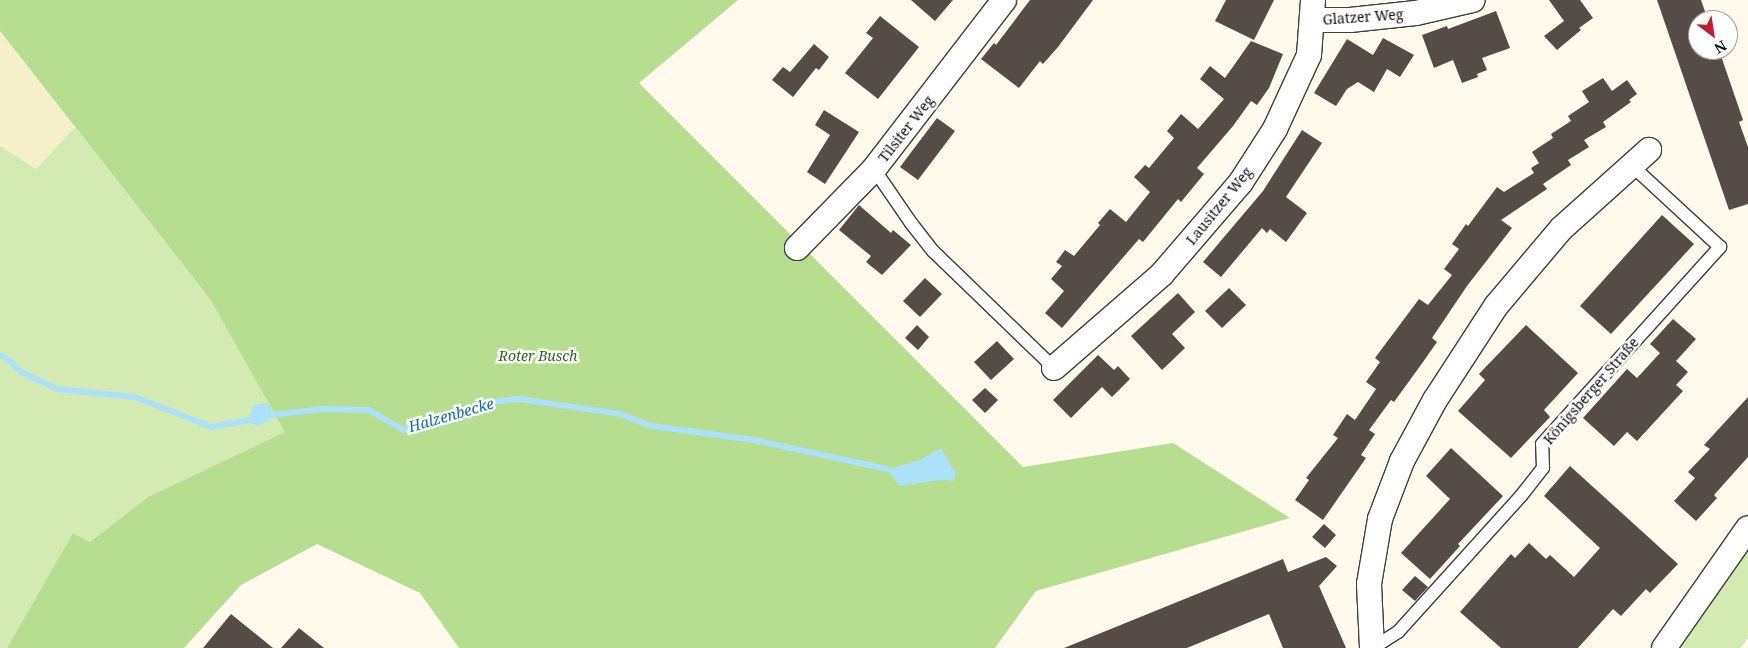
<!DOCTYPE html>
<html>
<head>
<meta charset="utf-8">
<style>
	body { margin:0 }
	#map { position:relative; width:1748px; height:648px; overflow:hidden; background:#fffaeb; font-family:"Noto Serif",serif }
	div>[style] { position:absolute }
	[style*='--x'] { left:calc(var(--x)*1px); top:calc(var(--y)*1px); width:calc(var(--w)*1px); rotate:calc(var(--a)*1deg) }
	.farmland>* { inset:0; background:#f6f0ca }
	.green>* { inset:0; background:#d3ebb3 }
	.forest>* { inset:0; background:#b7dd91 }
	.water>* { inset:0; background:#ace1f9 }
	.stream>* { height:6px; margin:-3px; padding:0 3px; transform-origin:3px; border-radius:3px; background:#ace1f9 }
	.building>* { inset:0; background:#554c48 }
	.roads { filter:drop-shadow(1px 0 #3f3f3f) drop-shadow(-1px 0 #3f3f3f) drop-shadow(0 1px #3f3f3f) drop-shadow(0 -1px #3f3f3f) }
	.service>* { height:12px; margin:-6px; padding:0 6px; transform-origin:6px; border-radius:6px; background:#fff }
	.minor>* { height:24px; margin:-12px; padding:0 12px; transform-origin:12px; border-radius:12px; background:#fff }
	span { translate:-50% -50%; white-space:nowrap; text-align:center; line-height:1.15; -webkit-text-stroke:5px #fff; paint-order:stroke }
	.street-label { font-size:14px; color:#0c0c0c }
	.park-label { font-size:14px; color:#2d6619; font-style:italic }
	.water-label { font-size:15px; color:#0f6ba3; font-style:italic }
	.north { position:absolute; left:1688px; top:10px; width:50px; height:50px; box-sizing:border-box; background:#fff; border:1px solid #9e9e9e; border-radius:50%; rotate:149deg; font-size:14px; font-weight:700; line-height:20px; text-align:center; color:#0c0c0c }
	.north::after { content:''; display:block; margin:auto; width:18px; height:22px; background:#c21d2e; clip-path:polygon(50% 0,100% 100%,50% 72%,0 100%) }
</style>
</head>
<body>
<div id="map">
	<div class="farmland">
		<div style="clip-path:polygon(0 31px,75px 127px,36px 169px,0 146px)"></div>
	</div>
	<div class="green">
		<div style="clip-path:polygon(75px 127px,210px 299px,286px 432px,148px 497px,90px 542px,73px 533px,7px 648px,0 648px,0 146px,36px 169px)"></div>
		<div style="clip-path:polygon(1748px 549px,1748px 638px,1741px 648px,1679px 648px)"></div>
	</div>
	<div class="forest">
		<div style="clip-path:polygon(0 0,738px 0,639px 83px,1023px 467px,1173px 443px,1290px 518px,1036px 591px,995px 648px,459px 648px,420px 593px,317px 544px,241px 585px,184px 648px,7px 648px,73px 533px,90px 542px,148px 497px,285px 432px,210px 299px,0 31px)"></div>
	</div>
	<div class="water">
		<div style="clip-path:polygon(267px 403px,272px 408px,269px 421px,257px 426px,247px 421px,254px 405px)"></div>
		<div style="clip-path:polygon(941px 448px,956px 474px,953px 481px,940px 480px,899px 486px,887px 469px,920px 460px)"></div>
	</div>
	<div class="stream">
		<div style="--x:0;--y:355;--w:12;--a:31"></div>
		<div style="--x:10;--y:361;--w:16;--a:45"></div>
		<div style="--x:21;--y:372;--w:40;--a:25"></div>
		<div style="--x:57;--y:389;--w:78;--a:5.9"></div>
		<div style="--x:135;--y:397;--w:82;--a:21.5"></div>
		<div style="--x:211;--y:427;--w:45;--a:-10.3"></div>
		<div style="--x:264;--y:416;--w:58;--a:-6.9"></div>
		<div style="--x:322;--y:409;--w:47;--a:1.2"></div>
		<div style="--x:369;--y:410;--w:39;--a:30"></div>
		<div style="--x:403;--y:430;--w:55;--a:-14.8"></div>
		<div style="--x:456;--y:416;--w:40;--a:-21"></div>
		<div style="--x:493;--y:402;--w:26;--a:-7"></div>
		<div style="--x:519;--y:399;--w:102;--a:8.4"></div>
		<div style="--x:620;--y:414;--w:34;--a:21"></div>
		<div style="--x:652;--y:426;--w:103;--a:7.8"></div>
		<div style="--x:754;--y:440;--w:136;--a:12.3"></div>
	</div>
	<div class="building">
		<div style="clip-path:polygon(911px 0,953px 0,935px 21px)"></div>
		<div style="clip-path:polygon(1030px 0,1093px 0,1058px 47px,1043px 64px,1040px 61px,1019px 88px,981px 59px,994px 43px,996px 45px)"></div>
		<div style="clip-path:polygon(1226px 0,1274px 0,1254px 40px,1215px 21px)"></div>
		<div style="clip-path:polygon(1549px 0,1580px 0,1593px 18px,1579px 28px,1581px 30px,1557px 50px,1544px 36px,1564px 21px)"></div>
		<div style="clip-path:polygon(1657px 0,1701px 0,1708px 20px,1698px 20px,1698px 50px,1719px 50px,1743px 120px,1739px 122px,1748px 147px,1748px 204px,1729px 210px)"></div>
		<div style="clip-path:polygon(1496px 11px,1510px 48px,1482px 58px,1487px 70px,1477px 74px,1478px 77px,1462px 83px,1453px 60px,1434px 68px,1422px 35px,1447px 26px,1448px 29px)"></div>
		<div style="clip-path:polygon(880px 16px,919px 47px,878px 99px,845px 73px,873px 38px,866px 33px)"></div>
		<div style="clip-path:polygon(1383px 38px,1414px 55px,1400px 77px,1387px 69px,1374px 92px,1358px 82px,1347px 89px,1336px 106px,1314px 93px,1347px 39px,1373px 55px)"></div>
		<div style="clip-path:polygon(1251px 41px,1283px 54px,1269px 88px,1257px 105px,1251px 101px,1233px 126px,1197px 168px,1204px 174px,1181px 202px,1178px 199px,1143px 242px,1139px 239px,1062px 328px,1045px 313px,1064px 291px,1051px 279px,1062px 266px,1056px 262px,1065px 250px,1074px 256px,1100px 225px,1098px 223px,1110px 209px,1126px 222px,1150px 192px,1134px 177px,1145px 165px,1149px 168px,1174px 138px,1167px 131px,1181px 114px,1198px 129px,1224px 99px,1200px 79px,1210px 66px,1225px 78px)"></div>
		<div style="clip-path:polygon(814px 44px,829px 57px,819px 70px,816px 68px,793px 97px,772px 80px,783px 67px,790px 72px)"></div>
		<div style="clip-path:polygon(1603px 78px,1612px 91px,1627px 80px,1637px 94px,1629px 100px,1631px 102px,1603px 122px,1606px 127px,1584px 140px,1589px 147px,1568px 160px,1571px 165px,1543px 184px,1547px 189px,1501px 220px,1512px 228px,1467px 286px,1432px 338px,1437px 342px,1423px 362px,1394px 402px,1391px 400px,1369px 430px,1375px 434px,1361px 455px,1366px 458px,1323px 520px,1295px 500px,1309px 480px,1306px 478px,1338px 438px,1333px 435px,1347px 414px,1355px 420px,1376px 389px,1366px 382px,1380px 362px,1375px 358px,1419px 299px,1428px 305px,1452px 275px,1444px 269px,1459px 249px,1452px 244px,1466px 224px,1468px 226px,1497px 187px,1504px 192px,1534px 173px,1531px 168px,1539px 163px,1532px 152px,1553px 138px,1551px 134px,1571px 121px,1568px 116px,1589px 102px,1582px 91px)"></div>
		<div style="clip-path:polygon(824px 110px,859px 132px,825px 184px,807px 172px,830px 135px,815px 125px)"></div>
		<div style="clip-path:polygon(937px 118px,955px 131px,918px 180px,900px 167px)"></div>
		<div style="clip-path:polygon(1302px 130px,1322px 143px,1286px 197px,1307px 213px,1286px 242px,1270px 229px,1267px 233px,1262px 228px,1221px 277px,1203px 262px,1263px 191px)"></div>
		<div style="clip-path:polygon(859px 205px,891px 233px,893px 230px,911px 245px,882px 275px,866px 262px,871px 256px,839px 230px)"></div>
		<div style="clip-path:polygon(1662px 215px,1694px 244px,1611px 334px,1580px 306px)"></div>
		<div style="clip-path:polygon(925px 278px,942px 294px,920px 317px,903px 301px)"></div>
		<div style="clip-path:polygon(1229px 288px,1246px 305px,1222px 328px,1205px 311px)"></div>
		<div style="clip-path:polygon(1178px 293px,1195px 312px,1172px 334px,1185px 348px,1162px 370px,1131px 336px)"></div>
		<div style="clip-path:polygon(1673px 319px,1696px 339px,1676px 361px,1688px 372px,1676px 385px,1683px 391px,1637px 441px,1627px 432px,1614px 446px,1583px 418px,1627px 369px,1637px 378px,1660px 353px,1650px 344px)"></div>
		<div style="clip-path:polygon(917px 325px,929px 337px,918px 350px,905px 338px)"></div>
		<div style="clip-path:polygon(1526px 325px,1578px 373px,1544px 410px,1550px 417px,1511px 458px,1458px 411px,1485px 380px,1479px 374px)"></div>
		<div style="clip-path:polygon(997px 341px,1014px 359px,991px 380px,974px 362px)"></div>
		<div style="clip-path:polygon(1098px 355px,1114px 370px,1118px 366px,1130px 379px,1112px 397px,1102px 387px,1071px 418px,1053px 400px)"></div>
		<div style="clip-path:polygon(985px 388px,998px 400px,985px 413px,972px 400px)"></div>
		<div style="clip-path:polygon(1748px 397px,1748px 457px,1714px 495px,1717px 498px,1696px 521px,1674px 501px,1695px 478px,1688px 472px,1710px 449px,1704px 445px)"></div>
		<div style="clip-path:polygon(1451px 448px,1503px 496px,1458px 544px,1460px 546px,1430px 579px,1401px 553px,1450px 499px,1426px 476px)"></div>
		<div style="clip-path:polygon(1570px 466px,1678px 564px,1650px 593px,1646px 589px,1621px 616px,1613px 609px,1578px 648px,1501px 648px,1460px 612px,1511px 554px,1515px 558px,1529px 543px,1546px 559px,1550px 555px,1574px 577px,1600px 548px,1544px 496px)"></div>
		<div style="clip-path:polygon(1324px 524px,1336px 535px,1325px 548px,1312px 537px)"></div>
		<div style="clip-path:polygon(1326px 557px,1337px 566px,1319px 586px,1346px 648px,1283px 648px,1269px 614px,1187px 648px,1064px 648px,1283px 559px,1288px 572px)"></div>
		<div style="clip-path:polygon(1415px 576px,1428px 587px,1415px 601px,1402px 590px)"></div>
		<div style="clip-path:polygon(231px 614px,273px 648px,203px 648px)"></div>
		<div style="clip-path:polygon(299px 628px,324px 648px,281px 648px)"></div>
	</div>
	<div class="roads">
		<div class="service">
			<div style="--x:874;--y:169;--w:65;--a:55.6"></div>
			<div style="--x:911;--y:223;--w:36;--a:52"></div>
			<div style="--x:933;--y:251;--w:168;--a:44"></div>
			<div style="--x:1373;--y:648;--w:30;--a:-33"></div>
			<div style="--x:1398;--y:632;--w:183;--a:-47.9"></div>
			<div style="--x:1521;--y:496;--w:36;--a:-52"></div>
			<div style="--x:1543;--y:468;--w:24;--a:-92"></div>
			<div style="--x:1542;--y:444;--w:266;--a:-47.9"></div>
			<div style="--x:1720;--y:247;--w:121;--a:-137.3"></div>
		</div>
		<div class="minor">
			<div style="--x:1312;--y:20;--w:38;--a:0"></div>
			<div style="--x:1350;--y:20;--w:66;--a:-6.1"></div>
			<div style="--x:1416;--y:13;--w:58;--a:-12.8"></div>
			<div style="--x:797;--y:248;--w:110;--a:-45.7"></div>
			<div style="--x:874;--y:169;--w:213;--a:-52.4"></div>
			<div style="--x:1054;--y:368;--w:143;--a:-41"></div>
			<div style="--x:1162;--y:274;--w:121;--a:-49.3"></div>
			<div style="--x:1241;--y:182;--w:63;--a:-57.3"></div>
			<div style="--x:1275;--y:129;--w:81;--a:-65.3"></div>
			<div style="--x:1309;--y:55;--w:55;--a:-85.8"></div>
			<div style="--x:1372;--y:648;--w:64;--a:-92.7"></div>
			<div style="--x:1369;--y:584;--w:66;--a:-80.4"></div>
			<div style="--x:1380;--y:519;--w:62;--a:-69.2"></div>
			<div style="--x:1402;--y:461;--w:69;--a:-61.6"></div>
			<div style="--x:1435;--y:400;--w:112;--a:-57"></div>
			<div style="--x:1496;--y:306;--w:102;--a:-49.8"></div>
			<div style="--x:1562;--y:228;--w:117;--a:-41.9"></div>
			<div style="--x:1664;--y:648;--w:146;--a:-55"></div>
		</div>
	</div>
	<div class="street-label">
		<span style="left:1363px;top:17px;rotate:-4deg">Glatzer Weg</span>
		<span style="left:906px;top:129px;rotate:-52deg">Tilsiter Weg</span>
		<span style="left:1219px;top:206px;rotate:-51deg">Lausitzer Weg</span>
		<span style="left:1591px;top:391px;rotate:-49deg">Königsberger Straße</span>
	</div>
	<div class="park-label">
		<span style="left:538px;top:356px">Roter Busch</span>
	</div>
	<div class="water-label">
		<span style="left:451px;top:415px;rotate:-16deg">Halzenbecke</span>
	</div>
	<div class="north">N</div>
</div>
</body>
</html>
